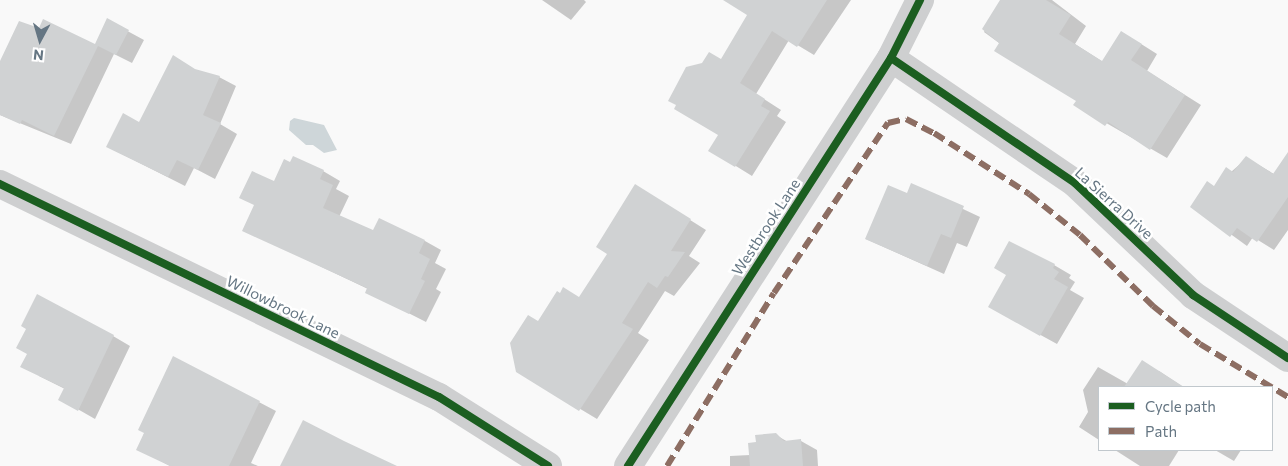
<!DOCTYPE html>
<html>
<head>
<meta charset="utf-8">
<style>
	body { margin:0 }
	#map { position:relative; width:1288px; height:466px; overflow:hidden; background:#f9f9f9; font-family:Commissioner,sans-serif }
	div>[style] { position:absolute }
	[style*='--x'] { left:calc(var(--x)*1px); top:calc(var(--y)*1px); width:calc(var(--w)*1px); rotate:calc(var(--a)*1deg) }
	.water>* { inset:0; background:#ced6d9 }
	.shadow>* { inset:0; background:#0003 }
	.building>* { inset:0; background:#d0d2d3 }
	.minor>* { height:28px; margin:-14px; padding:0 14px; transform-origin:14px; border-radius:14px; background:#cecfd0 }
	.quiet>* { height:6px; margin-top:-3px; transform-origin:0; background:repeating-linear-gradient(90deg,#8d6e63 0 12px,transparent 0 18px) }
	.cycleway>* { height:8px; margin:-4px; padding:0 4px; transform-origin:4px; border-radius:4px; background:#1b5e20 }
	span { translate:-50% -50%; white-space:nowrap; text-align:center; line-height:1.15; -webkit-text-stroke:5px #fff; paint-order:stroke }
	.street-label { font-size:15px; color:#657683 }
	.legend { position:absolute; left:1098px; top:386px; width:175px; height:65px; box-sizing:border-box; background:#fff; border:1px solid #c1c8cd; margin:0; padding:6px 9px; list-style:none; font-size:15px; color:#657683 }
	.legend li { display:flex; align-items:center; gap:10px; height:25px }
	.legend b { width:25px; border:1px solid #c1c8cd }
	.north { position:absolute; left:15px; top:15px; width:50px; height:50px; -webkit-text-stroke:4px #fff; paint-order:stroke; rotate:186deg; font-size:14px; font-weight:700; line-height:20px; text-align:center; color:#657683 }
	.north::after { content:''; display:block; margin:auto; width:18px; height:22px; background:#657683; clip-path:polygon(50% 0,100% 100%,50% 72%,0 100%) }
</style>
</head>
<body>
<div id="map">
	<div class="water">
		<div style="clip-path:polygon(294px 118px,324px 125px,337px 150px,324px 153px,313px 145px,306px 145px,289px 130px,290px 121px)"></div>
	</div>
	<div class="shadow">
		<div style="clip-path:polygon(542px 0,584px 0,586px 2px,571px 20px)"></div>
		<div style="clip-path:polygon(751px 0,851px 0,814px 55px,789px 40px,756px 94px,781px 110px,777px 116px,786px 122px,752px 176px,710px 150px,720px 135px,678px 105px,722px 61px,749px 15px)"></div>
		<div style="clip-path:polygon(1002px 0,1052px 0,1086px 26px,1075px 44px,1103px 62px,1138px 42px,1157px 54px,1147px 71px,1201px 105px,1167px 158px,1075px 105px,1077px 100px,984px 32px)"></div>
		<div style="clip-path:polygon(107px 20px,144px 40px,132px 63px,114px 54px,71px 144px,0 115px,0 64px,95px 46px)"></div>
		<div style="clip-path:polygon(197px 71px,219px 77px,236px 86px,220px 124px,237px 134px,215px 179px,194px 168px,185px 186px,108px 147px,140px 124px)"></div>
		<div style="clip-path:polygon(1247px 158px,1274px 174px,1288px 167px,1288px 230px,1274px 250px,1253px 237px,1247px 246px,1192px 206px)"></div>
		<div style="clip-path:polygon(323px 171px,340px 181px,336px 189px,349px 196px,339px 217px,373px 232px,425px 241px,441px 250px,435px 263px,446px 269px,436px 289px,441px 292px,426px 322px,367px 292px,368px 289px,244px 230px,274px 183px)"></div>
		<div style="clip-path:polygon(912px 185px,980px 217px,967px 247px,957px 243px,944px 274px,866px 239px,908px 195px)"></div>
		<div style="clip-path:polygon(652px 196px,706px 230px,689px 256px,700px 263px,674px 296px,665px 291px,638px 333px,649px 340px,597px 419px,517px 371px,539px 323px,580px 298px)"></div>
		<div style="clip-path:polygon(1054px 265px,1071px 275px,1069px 278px,1075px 282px,1070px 290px,1084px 298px,1057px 344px,1006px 316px,1008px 274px)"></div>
		<div style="clip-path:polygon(113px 336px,130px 346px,95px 419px,60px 399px,65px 389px,39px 376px)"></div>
		<div style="clip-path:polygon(174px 358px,276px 411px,251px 463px,258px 466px,170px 466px,138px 449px)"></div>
		<div style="clip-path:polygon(1098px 367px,1128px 384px,1159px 371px,1183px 387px,1099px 387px,1099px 440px,1079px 427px,1088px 412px,1083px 390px)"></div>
		<div style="clip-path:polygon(776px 435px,788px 442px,801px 441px,817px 450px,818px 466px,730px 466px,730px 456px,750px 455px,757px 443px)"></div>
		<div style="clip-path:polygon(1115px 450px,1179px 450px,1169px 466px,1140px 466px)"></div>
		<div style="clip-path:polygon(1215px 450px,1241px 450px,1234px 461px)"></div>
	</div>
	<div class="building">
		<div style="clip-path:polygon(723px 0,827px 0,797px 47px,772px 31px,740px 83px,765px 99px,761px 106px,770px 111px,735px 167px,708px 151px,718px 135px,674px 109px,676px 105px,668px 101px,686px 67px,702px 63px,709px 52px,721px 59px,747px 15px)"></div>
		<div style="clip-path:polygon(1000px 0,1046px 0,1071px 15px,1059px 34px,1102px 61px,1121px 31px,1142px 44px,1131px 60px,1185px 95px,1150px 150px,1108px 122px,1105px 126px,1073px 105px,1076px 101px,994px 51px,999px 43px,982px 29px)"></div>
		<div style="clip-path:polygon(107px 18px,129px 30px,116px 55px,98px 46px,54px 136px,22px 120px,20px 124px,0 115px,0 61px,19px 21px,39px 28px,43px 19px,95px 44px)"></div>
		<div style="clip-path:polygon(173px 55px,195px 69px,220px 76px,203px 115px,221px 123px,198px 170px,177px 160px,168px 177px,106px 147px,123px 113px,139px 122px)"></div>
		<div style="clip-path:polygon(1288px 152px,1288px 197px,1257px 242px,1237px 228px,1230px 237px,1190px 207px,1207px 181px,1214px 186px,1226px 167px,1233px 172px,1246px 156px,1273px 174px)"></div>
		<div style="clip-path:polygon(293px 156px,324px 170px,320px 179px,333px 185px,323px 208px,373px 230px,379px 218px,425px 240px,419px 253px,430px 259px,421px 279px,425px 281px,409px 314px,365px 293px,367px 288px,242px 231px,254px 205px,239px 198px,252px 171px,274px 181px,284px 159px,290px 162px)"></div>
		<div style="clip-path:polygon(911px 183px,964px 206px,951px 238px,941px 234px,927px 266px,865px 239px,888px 185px,907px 193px)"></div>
		<div style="clip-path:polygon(635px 184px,691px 219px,671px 251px,685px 252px,668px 277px,665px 276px,657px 288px,648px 282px,622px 323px,633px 329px,579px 411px,516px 372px,510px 343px,528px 315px,538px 321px,557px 291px,560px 293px,563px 287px,579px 297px,607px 254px,596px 247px)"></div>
		<div style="clip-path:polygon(1009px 241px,1055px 264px,1053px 268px,1059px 272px,1054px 279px,1068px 287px,1040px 336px,988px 307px,1006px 275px,994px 268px)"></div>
		<div style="clip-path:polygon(37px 294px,114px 335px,78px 411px,58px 400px,64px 388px,20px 367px,27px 354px,16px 348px,26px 329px,21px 326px)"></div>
		<div style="clip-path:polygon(173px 356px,260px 401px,229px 466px,170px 466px,136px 450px,144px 433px,138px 430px)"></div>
		<div style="clip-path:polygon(1142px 360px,1184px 387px,1124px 387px)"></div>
		<div style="clip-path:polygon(303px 420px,344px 441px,397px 466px,280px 466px)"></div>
		<div style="clip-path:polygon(776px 433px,784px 441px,801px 439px,803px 466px,750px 466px,748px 443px,756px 442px,755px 435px)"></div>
	</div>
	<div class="minor">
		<div style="--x:891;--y:58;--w:222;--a:34.2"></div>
		<div style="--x:1075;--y:183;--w:163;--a:43.5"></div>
		<div style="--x:1193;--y:295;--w:114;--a:33.6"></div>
		<div style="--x:0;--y:184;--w:488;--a:25.9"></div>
		<div style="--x:439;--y:397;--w:129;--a:32.3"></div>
		<div style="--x:628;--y:466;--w:485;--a:-57.2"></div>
		<div style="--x:891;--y:58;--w:65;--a:-63.4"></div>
	</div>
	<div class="quiet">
		<div style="--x:667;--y:466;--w:203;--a:-58.3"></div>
		<div style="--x:774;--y:293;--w:205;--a:-56.2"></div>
		<div style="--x:888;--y:123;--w:18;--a:-13"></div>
		<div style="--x:906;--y:119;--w:31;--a:27"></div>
		<div style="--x:934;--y:133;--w:113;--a:32.7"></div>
		<div style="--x:1029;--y:194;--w:65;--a:38.8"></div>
		<div style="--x:1080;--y:235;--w:102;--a:44.2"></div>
		<div style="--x:1153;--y:306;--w:60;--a:39"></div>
		<div style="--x:1200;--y:344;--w:103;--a:31.1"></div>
	</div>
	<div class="cycleway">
		<div style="--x:891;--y:58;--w:222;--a:34.2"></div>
		<div style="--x:1075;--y:183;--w:163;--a:43.5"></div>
		<div style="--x:1193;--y:295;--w:114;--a:33.6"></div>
		<div style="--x:0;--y:184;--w:488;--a:25.9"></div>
		<div style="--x:439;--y:397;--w:129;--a:32.3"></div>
		<div style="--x:628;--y:466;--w:485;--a:-57.2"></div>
		<div style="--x:891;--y:58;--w:65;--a:-63.4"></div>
	</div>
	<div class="street-label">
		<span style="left:1114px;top:203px;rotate:42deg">La Sierra Drive</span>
		<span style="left:766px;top:227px;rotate:-57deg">Westbrook Lane</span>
		<span style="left:283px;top:307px;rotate:26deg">Willowbrook Lane</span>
	</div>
	<ul class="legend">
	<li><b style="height:6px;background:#1b5e20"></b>Cycle path</li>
	<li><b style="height:6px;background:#8d6e63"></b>Path</li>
	</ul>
	<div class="north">N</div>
</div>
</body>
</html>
